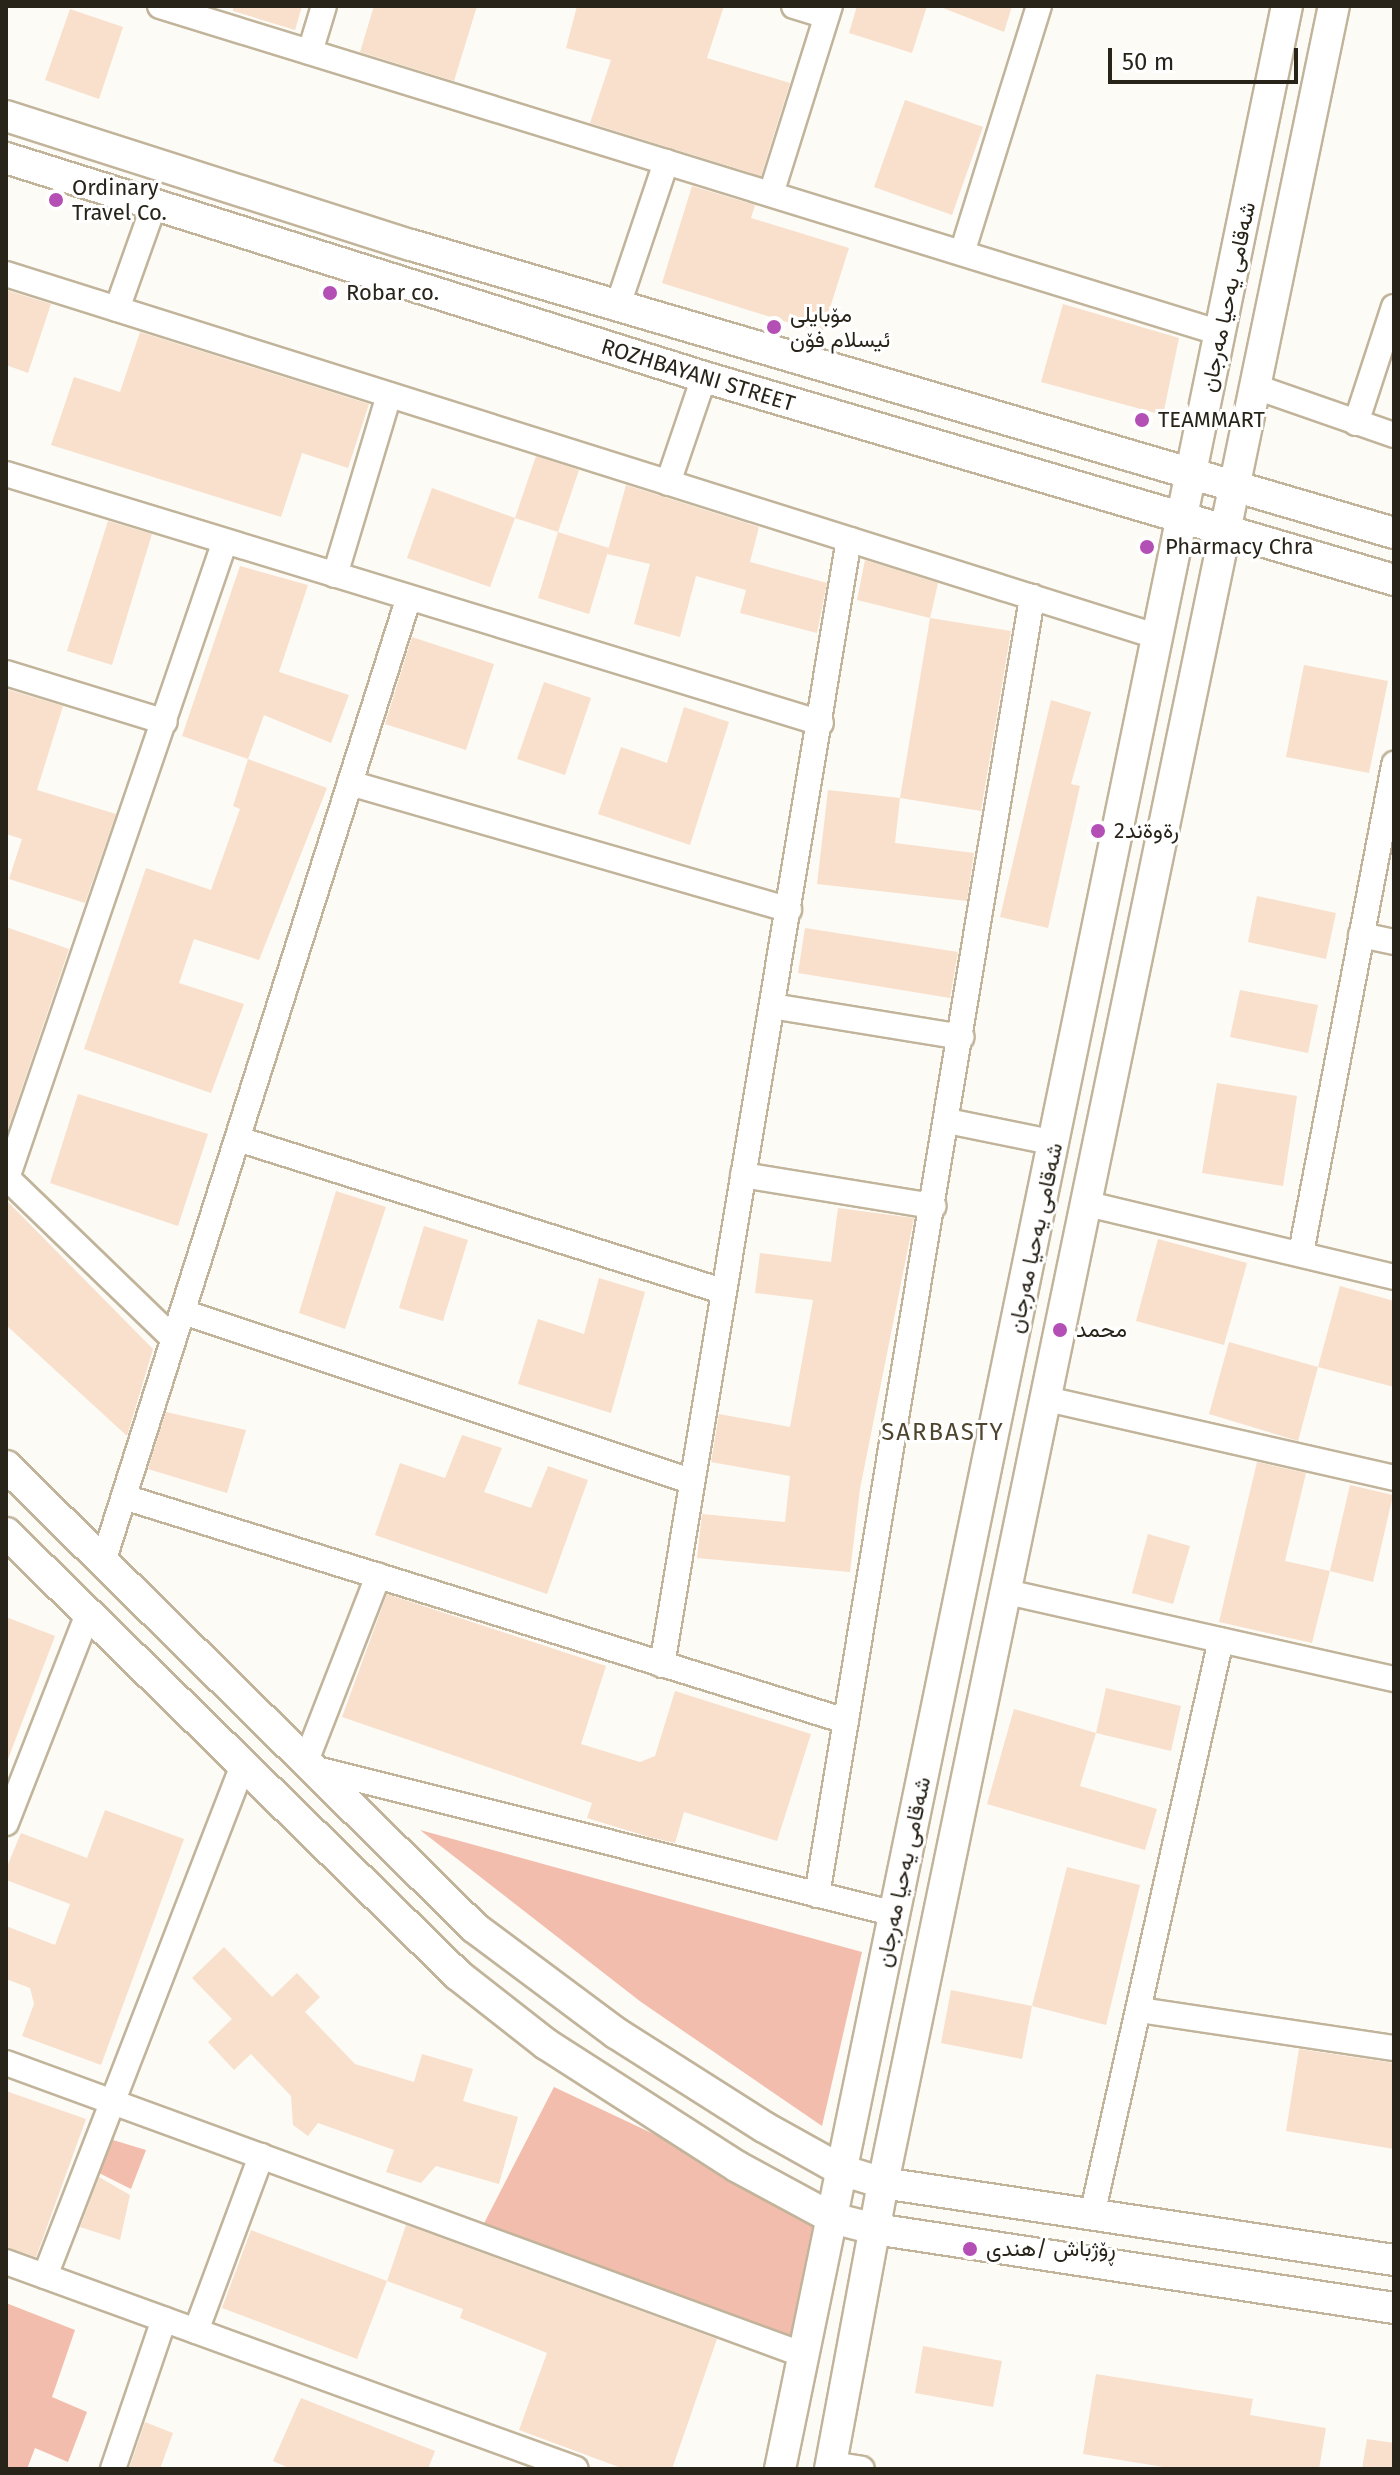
<!DOCTYPE html>
<html>
<head>
<meta charset="utf-8">
<style>
	body { margin:0 }
	#map { position:relative; width:1400px; height:2475px; overflow:hidden; background:#fdfbf6; font-family:"Fira Sans",Vazirmatn,sans-serif }
	div>[style] { position:absolute }
	[style*='--x'] { left:calc(var(--x)*1px); top:calc(var(--y)*1px); width:calc(var(--w)*1px); rotate:calc(var(--a)*1deg) }
	.green>* { inset:0; background:#f3bdad }
	.building>* { inset:0; background:#f8e0cc }
	.roads { filter:drop-shadow(2px 0 #c1b49b) drop-shadow(-2px 0 #c1b49b) drop-shadow(0 2px #c1b49b) drop-shadow(0 -2px #c1b49b) }
	.minor>* { height:24px; margin:-12px; padding:0 12px; transform-origin:12px; border-radius:12px; background:#fff }
	.tertiary>* { height:30px; margin:-15px; padding:0 15px; transform-origin:15px; border-radius:15px; background:#fff }
	.dots>* { width:22px; height:22px; translate:-50% -50%; box-sizing:border-box; border:4px solid #fff; border-radius:50% }
	span { translate:-50% -50%; white-space:nowrap; text-align:center; line-height:1.15; -webkit-text-stroke:6px #fff; paint-order:stroke }
	.poi-label { font-size:22px; color:#29241a }
	.left { translate:0 -50%; text-align:left }
	.street-label { font-size:22px; color:#29241a }
	.neighbourhood-label { font-size:24px; color:#4f442f; letter-spacing:2px }
	.frame { position:absolute; inset:0; border:8px solid #29241a; pointer-events:none }
	.scale { position:absolute; left:1108px; top:48px; width:190px; height:36px; box-sizing:border-box; border:4px solid #29241a; border-top:0; padding-left:10px; font-size:24px; line-height:28px; white-space:nowrap; color:#29241a; -webkit-text-stroke:6px #fff; paint-order:stroke }
</style>
</head>
<body>
<div id="map">
	<div class="green">
		<div style="clip-path:polygon(420px 1830px,862px 1952px,822px 2126px,641px 2002px)"></div>
		<div style="clip-path:polygon(554px 2087px,832px 2218px,804px 2355px,478px 2235px)"></div>
		<div style="clip-path:polygon(113px 2140px,146px 2150px,131px 2189px,99px 2173px)"></div>
		<div style="clip-path:polygon(6px 2303px,75px 2330px,52px 2397px,87px 2412px,68px 2462px,35px 2448px,27px 2469px,6px 2469px)"></div>
	</div>
	<div class="building">
		<div style="clip-path:polygon(233px 6px,302px 6px,295px 30px,233px 11px)"></div>
		<div style="clip-path:polygon(374px 6px,477px 6px,454px 81px,360px 52px)"></div>
		<div style="clip-path:polygon(577px 6px,724px 6px,707px 58px,790px 83px,761px 176px,590px 123px,611px 60px,566px 48px)"></div>
		<div style="clip-path:polygon(857px 6px,927px 6px,912px 53px,849px 33px)"></div>
		<div style="clip-path:polygon(938px 6px,1012px 6px,1004px 32px)"></div>
		<div style="clip-path:polygon(70px 9px,123px 27px,99px 99px,45px 80px)"></div>
		<div style="clip-path:polygon(905px 100px,983px 127px,952px 215px,874px 187px)"></div>
		<div style="clip-path:polygon(692px 186px,755px 205px,751px 218px,849px 248px,822px 333px,662px 283px)"></div>
		<div style="clip-path:polygon(6px 290px,51px 304px,28px 373px,6px 365px)"></div>
		<div style="clip-path:polygon(1063px 304px,1179px 338px,1163px 415px,1041px 382px)"></div>
		<div style="clip-path:polygon(140px 332px,369px 404px,348px 468px,302px 453px,281px 517px,51px 445px,74px 377px,120px 392px)"></div>
		<div style="clip-path:polygon(536px 456px,579px 470px,558px 532px,515px 518px)"></div>
		<div style="clip-path:polygon(626px 485px,759px 527px,750px 562px,827px 583px,817px 633px,740px 613px,746px 590px,696px 576px,680px 637px,634px 624px,650px 564px,607px 554px)"></div>
		<div style="clip-path:polygon(432px 488px,515px 518px,490px 587px,407px 558px)"></div>
		<div style="clip-path:polygon(108px 521px,152px 534px,112px 665px,67px 651px)"></div>
		<div style="clip-path:polygon(558px 532px,609px 548px,589px 614px,538px 598px)"></div>
		<div style="clip-path:polygon(865px 560px,938px 583px,930px 618px,857px 600px)"></div>
		<div style="clip-path:polygon(240px 566px,308px 585px,279px 672px,349px 695px,331px 743px,264px 715px,248px 759px,182px 736px)"></div>
		<div style="clip-path:polygon(930px 618px,1011px 631px,981px 811px,900px 798px)"></div>
		<div style="clip-path:polygon(412px 637px,494px 664px,466px 750px,385px 724px)"></div>
		<div style="clip-path:polygon(1304px 665px,1388px 681px,1369px 773px,1286px 757px)"></div>
		<div style="clip-path:polygon(544px 682px,591px 698px,565px 775px,517px 759px)"></div>
		<div style="clip-path:polygon(6px 689px,63px 706px,37px 790px,116px 814px,85px 903px,9px 879px,22px 839px,6px 834px)"></div>
		<div style="clip-path:polygon(1051px 700px,1091px 712px,1071px 784px,1080px 786px,1048px 928px,1000px 917px)"></div>
		<div style="clip-path:polygon(684px 707px,729px 722px,690px 845px,598px 814px,621px 747px,667px 763px)"></div>
		<div style="clip-path:polygon(248px 759px,327px 788px,259px 960px,194px 939px,179px 983px,244px 1004px,211px 1093px,84px 1049px,146px 868px,211px 890px,240px 809px,233px 806px)"></div>
		<div style="clip-path:polygon(828px 790px,900px 798px,895px 843px,974px 853px,967px 901px,817px 884px)"></div>
		<div style="clip-path:polygon(1257px 896px,1336px 913px,1326px 959px,1248px 942px)"></div>
		<div style="clip-path:polygon(6px 927px,69px 949px,6px 1135px)"></div>
		<div style="clip-path:polygon(805px 928px,958px 952px,950px 998px,798px 973px)"></div>
		<div style="clip-path:polygon(1240px 990px,1318px 1005px,1308px 1053px,1230px 1037px)"></div>
		<div style="clip-path:polygon(1217px 1083px,1297px 1096px,1283px 1186px,1202px 1173px)"></div>
		<div style="clip-path:polygon(78px 1094px,208px 1134px,178px 1226px,50px 1183px)"></div>
		<div style="clip-path:polygon(336px 1191px,386px 1207px,345px 1329px,299px 1313px)"></div>
		<div style="clip-path:polygon(6px 1200px,153px 1349px,127px 1436px,6px 1325px)"></div>
		<div style="clip-path:polygon(838px 1208px,914px 1218px,860px 1489px,850px 1572px,697px 1558px,702px 1514px,785px 1522px,790px 1476px,711px 1462px,719px 1414px,790px 1427px,813px 1300px,755px 1293px,760px 1253px,831px 1262px)"></div>
		<div style="clip-path:polygon(424px 1226px,468px 1240px,443px 1321px,399px 1308px)"></div>
		<div style="clip-path:polygon(1158px 1239px,1247px 1263px,1224px 1345px,1136px 1321px)"></div>
		<div style="clip-path:polygon(599px 1278px,645px 1292px,611px 1413px,518px 1384px,538px 1319px,584px 1334px)"></div>
		<div style="clip-path:polygon(1340px 1286px,1394px 1301px,1394px 1387px,1318px 1367px)"></div>
		<div style="clip-path:polygon(1229px 1342px,1318px 1367px,1298px 1441px,1209px 1414px)"></div>
		<div style="clip-path:polygon(166px 1412px,246px 1430px,227px 1493px,148px 1469px)"></div>
		<div style="clip-path:polygon(462px 1435px,502px 1448px,484px 1492px,531px 1508px,548px 1466px,588px 1480px,547px 1594px,375px 1535px,400px 1463px,445px 1478px)"></div>
		<div style="clip-path:polygon(1257px 1462px,1306px 1473px,1285px 1561px,1330px 1571px,1312px 1643px,1219px 1622px)"></div>
		<div style="clip-path:polygon(1350px 1485px,1393px 1495px,1373px 1582px,1330px 1571px)"></div>
		<div style="clip-path:polygon(1148px 1534px,1190px 1546px,1173px 1604px,1132px 1593px)"></div>
		<div style="clip-path:polygon(387px 1594px,606px 1666px,581px 1744px,640px 1762px,655px 1756px,675px 1691px,811px 1734px,777px 1841px,684px 1812px,675px 1843px,649px 1837px,587px 1818px,592px 1803px,342px 1717px)"></div>
		<div style="clip-path:polygon(6px 1617px,55px 1636px,8px 1759px,6px 1758px)"></div>
		<div style="clip-path:polygon(1106px 1688px,1181px 1706px,1171px 1751px,1096px 1733px)"></div>
		<div style="clip-path:polygon(1014px 1709px,1096px 1733px,1080px 1786px,1157px 1809px,1145px 1850px,987px 1804px)"></div>
		<div style="clip-path:polygon(105px 1810px,184px 1839px,101px 2065px,22px 2036px,34px 2004px,30px 1988px,6px 1979px,6px 1926px,55px 1945px,70px 1904px,6px 1880px,6px 1869px,21px 1833px,87px 1858px)"></div>
		<div style="clip-path:polygon(1067px 1867px,1140px 1885px,1106px 2025px,1032px 2006px)"></div>
		<div style="clip-path:polygon(224px 1947px,272px 1997px,297px 1973px,320px 1997px,305px 2012px,355px 2064px,414px 2082px,422px 2054px,473px 2069px,463px 2101px,518px 2117px,499px 2184px,436px 2166px,421px 2183px,386px 2172px,394px 2150px,318px 2123px,308px 2136px,293px 2125px,291px 2096px,251px 2054px,234px 2070px,208px 2042px,232px 2019px,192px 1978px)"></div>
		<div style="clip-path:polygon(951px 1990px,1032px 2006px,1022px 2059px,941px 2043px)"></div>
		<div style="clip-path:polygon(1299px 2049px,1394px 2063px,1394px 2149px,1286px 2131px)"></div>
		<div style="clip-path:polygon(6px 2091px,86px 2119px,36px 2257px,6px 2247px)"></div>
		<div style="clip-path:polygon(99px 2177px,130px 2195px,120px 2240px,80px 2227px)"></div>
		<div style="clip-path:polygon(406px 2225px,717px 2339px,672px 2469px,624px 2469px,519px 2430px,547px 2353px,460px 2318px,463px 2309px,387px 2281px)"></div>
		<div style="clip-path:polygon(251px 2230px,387px 2281px,357px 2359px,222px 2308px)"></div>
		<div style="clip-path:polygon(923px 2346px,1002px 2361px,993px 2407px,915px 2393px)"></div>
		<div style="clip-path:polygon(1096px 2374px,1253px 2399px,1250px 2415px,1326px 2428px,1319px 2469px,1176px 2469px,1083px 2454px)"></div>
		<div style="clip-path:polygon(301px 2398px,435px 2451px,428px 2469px,291px 2469px,273px 2461px)"></div>
		<div style="clip-path:polygon(145px 2422px,173px 2433px,160px 2469px,129px 2469px)"></div>
		<div style="clip-path:polygon(1367px 2439px,1394px 2443px,1394px 2469px,1362px 2469px)"></div>
	</div>
	<div class="roads">
		<div class="minor">
			<div style="--x:160;--y:6;--w:1109;--a:17.14"></div>
			<div style="--x:794;--y:6;--w:34;--a:17"></div>
			<div style="--x:310;--y:52;--w:48;--a:-73.1"></div>
			<div style="--x:771;--y:194;--w:197;--a:-72.6"></div>
			<div style="--x:962;--y:253;--w:259;--a:-72.7"></div>
			<div style="--x:6;--y:274;--w:1209;--a:17.48"></div>
			<div style="--x:618;--y:305;--w:151;--a:-71.4"></div>
			<div style="--x:117;--y:309;--w:110;--a:-70.4"></div>
			<div style="--x:1256;--y:387;--w:146;--a:19.2"></div>
			<div style="--x:1356;--y:423;--w:122;--a:-71.9"></div>
			<div style="--x:6;--y:474;--w:852;--a:16.99"></div>
			<div style="--x:668;--y:483;--w:112;--a:-71.2"></div>
			<div style="--x:335;--y:575;--w:188;--a:-73.3"></div>
			<div style="--x:6;--y:673;--w:166;--a:17.1"></div>
			<div style="--x:350;--y:783;--w:457;--a:16.1"></div>
			<div style="--x:1361;--y:935;--w:34;--a:12"></div>
			<div style="--x:772;--y:1006;--w:192;--a:9.3"></div>
			<div style="--x:947;--y:1121;--w:110;--a:11.5"></div>
			<div style="--x:238;--y:1139;--w:507;--a:17.43"></div>
			<div style="--x:743;--y:1175;--w:193;--a:9.3"></div>
			<div style="--x:6;--y:1177;--w:233;--a:44"></div>
			<div style="--x:7;--y:1178;--w:673;--a:-71.11"></div>
			<div style="--x:1088;--y:1204;--w:315;--a:13.4"></div>
			<div style="--x:1301;--y:1253;--w:498;--a:-79.2"></div>
			<div style="--x:183;--y:1312;--w:534;--a:18.43"></div>
			<div style="--x:1047;--y:1399;--w:356;--a:12.8"></div>
			<div style="--x:124;--y:1497;--w:756;--a:17.24"></div>
			<div style="--x:103;--y:1562;--w:1012;--a:-72.41"></div>
			<div style="--x:1007;--y:1592;--w:397;--a:12.7"></div>
			<div style="--x:662;--y:1665;--w:1141;--a:-80.57"></div>
			<div style="--x:306;--y:1761;--w:199;--a:-68.7"></div>
			<div style="--x:313;--y:1768;--w:600;--a:14.08"></div>
			<div style="--x:6;--y:1823;--w:225;--a:-68.6"></div>
			<div style="--x:817;--y:1895;--w:1316;--a:-80.59"></div>
			<div style="--x:1139;--y:2010;--w:258;--a:8.5"></div>
			<div style="--x:6;--y:2063;--w:850;--a:20.1"></div>
			<div style="--x:1092;--y:2215;--w:589;--a:-77.36"></div>
			<div style="--x:6;--y:2262;--w:606;--a:19.96"></div>
			<div style="--x:45;--y:2276;--w:548;--a:-68.82"></div>
			<div style="--x:196;--y:2331;--w:187;--a:-69.6"></div>
			<div style="--x:831;--y:2464;--w:31;--a:9"></div>
			<div style="--x:113;--y:2469;--w:158;--a:-71.2"></div>
		</div>
		<div class="tertiary">
			<div style="--x:6;--y:116;--w:425;--a:17.7"></div>
			<div style="--x:411;--y:245;--w:1024;--a:16.33"></div>
			<div style="--x:6;--y:158;--w:732;--a:17.42"></div>
			<div style="--x:704;--y:377;--w:719;--a:16.39"></div>
			<div style="--x:6;--y:1466;--w:658;--a:44.57"></div>
			<div style="--x:475;--y:1928;--w:176;--a:36.7"></div>
			<div style="--x:616;--y:2033;--w:175;--a:32.4"></div>
			<div style="--x:764;--y:2127;--w:88;--a:29.2"></div>
			<div style="--x:841;--y:2170;--w:44;--a:17.2"></div>
			<div style="--x:883;--y:2183;--w:517;--a:8.57"></div>
			<div style="--x:6;--y:1533;--w:632;--a:44.36"></div>
			<div style="--x:458;--y:1975;--w:112;--a:38.1"></div>
			<div style="--x:546;--y:2044;--w:226;--a:32.7"></div>
			<div style="--x:736;--y:2166;--w:109;--a:28.4"></div>
			<div style="--x:832;--y:2218;--w:44;--a:14.3"></div>
			<div style="--x:875;--y:2229;--w:525;--a:8.65"></div>
			<div style="--x:780;--y:2469;--w:2515;--a:-78.37"></div>
			<div style="--x:830;--y:2469;--w:291;--a:-79.5"></div>
			<div style="--x:883;--y:2183;--w:2223;--a:-78.3"></div>
		</div>
	</div>
	<div class="dots">
		<div style="left:56px;top:200px;background:#b34fb5"></div>
		<div style="left:330px;top:293px;background:#b34fb5"></div>
		<div style="left:774px;top:327px;background:#b34fb5"></div>
		<div style="left:1142px;top:420px;background:#b34fb5"></div>
		<div style="left:1147px;top:547px;background:#b34fb5"></div>
		<div style="left:1098px;top:831px;background:#b34fb5"></div>
		<div style="left:1060px;top:1330px;background:#b34fb5"></div>
		<div style="left:970px;top:2249px;background:#b34fb5"></div>
	</div>
	<div class="poi-label">
		<span class="left" style="left:72px;top:200px">Ordinary<br>Travel Co.</span>
		<span class="left" style="left:346px;top:293px">Robar co.</span>
		<span class="left" style="left:790px;top:327px">مۆبایلی<br>ئیسلام فۆن</span>
		<span class="left" style="left:1158px;top:420px">TEAMMART</span>
		<span class="left" style="left:1165px;top:547px">Pharmacy Chra</span>
		<span class="left" style="left:1114px;top:831px">رةوةند2</span>
		<span class="left" style="left:1076px;top:1330px">محمد</span>
		<span class="left" style="left:986px;top:2249px">ڕۆژباش /ھندی</span>
	</div>
	<div class="street-label">
		<span style="left:1228px;top:297px;rotate:-78deg">شەقامی یەحیا مەرجان</span>
		<span style="left:698px;top:375px;rotate:17deg">ROZHBAYANI STREET</span>
		<span style="left:1035px;top:1238px;rotate:-78deg">شەقامی یەحیا مەرجان</span>
		<span style="left:903px;top:1872px;rotate:-78deg">شەقامی یەحیا مەرجان</span>
	</div>
	<div class="neighbourhood-label">
		<span style="left:943px;top:1433px">SARBASTY</span>
	</div>
	<div class="frame"></div>
	<div class="scale">50 m</div>
</div>
</body>
</html>
